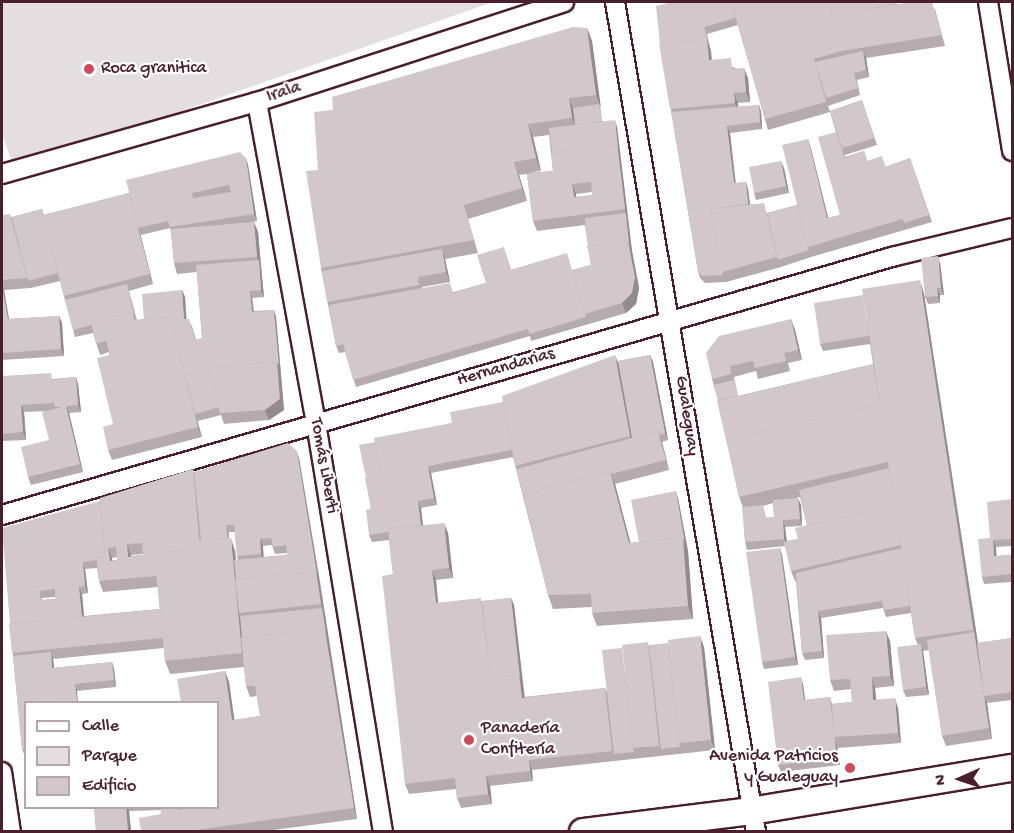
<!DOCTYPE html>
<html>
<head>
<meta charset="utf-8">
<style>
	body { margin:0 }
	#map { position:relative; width:1014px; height:833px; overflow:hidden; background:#fff; font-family:"Gochi Hand",sans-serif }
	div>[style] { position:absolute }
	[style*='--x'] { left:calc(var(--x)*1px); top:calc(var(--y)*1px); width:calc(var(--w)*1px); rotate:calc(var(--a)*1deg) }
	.green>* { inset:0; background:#e5dee0 }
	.roads { filter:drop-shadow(2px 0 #4a1f2b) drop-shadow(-2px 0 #4a1f2b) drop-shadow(0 2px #4a1f2b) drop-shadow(0 -2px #4a1f2b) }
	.street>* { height:18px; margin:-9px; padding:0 9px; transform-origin:9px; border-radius:9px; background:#fff }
	.secondary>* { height:26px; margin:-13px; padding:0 13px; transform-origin:13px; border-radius:13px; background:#fff }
	.wall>* { inset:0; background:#b5abaf }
	.shaded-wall>* { inset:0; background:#938b8e }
	.building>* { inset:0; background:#d2c7cb }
	.dots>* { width:16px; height:16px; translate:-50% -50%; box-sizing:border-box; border:3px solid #fff; border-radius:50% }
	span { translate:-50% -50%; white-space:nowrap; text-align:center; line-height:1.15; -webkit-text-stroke:4.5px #fff; paint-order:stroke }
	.poi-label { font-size:18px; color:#4a1f2b }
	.left { translate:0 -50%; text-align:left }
	.right { translate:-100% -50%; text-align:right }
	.street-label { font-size:18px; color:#4a1f2b }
	.frame { position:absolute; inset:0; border:3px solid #4a1f2b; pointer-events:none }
	.legend { position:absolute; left:24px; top:701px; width:195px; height:108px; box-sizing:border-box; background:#fff; border:2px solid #b7a5aa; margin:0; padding:8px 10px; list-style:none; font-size:18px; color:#4a1f2b }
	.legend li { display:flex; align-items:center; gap:12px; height:30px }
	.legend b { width:30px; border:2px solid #b7a5aa }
	.north { position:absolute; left:930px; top:749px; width:60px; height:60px; -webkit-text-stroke:4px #fff; paint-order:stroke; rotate:267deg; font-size:16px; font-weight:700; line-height:24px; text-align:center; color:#4a1f2b }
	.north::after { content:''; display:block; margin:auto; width:21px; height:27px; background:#4a1f2b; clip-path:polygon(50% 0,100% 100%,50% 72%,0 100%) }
</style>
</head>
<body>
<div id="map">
	<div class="green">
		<div style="clip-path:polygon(2px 2px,493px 2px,14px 170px,2px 133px)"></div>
	</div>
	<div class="roads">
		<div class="street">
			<div style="--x:615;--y:2;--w:842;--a:80.36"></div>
			<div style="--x:988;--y:2;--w:151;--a:80.8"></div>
			<div style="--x:257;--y:102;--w:326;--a:79.6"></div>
			<div style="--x:316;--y:423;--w:414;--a:80.7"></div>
			<div style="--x:2;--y:174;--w:265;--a:-15.8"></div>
			<div style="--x:257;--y:102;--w:323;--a:-18"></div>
			<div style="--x:2;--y:515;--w:927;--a:-16.17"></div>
			<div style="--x:892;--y:257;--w:123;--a:-13.6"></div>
			<div style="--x:2;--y:772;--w:61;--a:81.5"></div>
		</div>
		<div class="secondary">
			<div style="--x:583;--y:832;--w:169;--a:-7.1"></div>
			<div style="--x:751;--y:811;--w:265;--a:-9.4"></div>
		</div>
	</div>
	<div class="wall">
		<div style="clip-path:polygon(evenodd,672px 2px,896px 2px,896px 4px,935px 9px,945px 46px,866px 58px,869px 77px,857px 80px,860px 95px,828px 106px,830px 111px,862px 100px,877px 145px,845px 155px,845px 157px,864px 151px,867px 161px,886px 167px,910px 158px,932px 222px,811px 257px,781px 267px,726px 282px,705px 283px,700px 278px,698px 271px,660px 44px,672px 2px,738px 25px,768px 130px,830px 112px,836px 132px,840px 215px,828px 218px,811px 149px,808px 139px,797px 205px,767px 213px,750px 204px,748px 189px,746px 182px,736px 183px,730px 133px,762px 129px,761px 112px,759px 105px,738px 107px,738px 103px,750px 102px,748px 78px,735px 68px,712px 60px,711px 51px,707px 34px,738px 25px)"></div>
		<div style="clip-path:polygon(evenodd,587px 28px,592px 41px,602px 121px,617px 127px,632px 251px,639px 288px,636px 304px,626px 313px,589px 324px,531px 341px,530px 336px,356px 387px,345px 352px,339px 353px,336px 346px,321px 268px,318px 170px,333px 110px,587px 28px,549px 135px,553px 171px,528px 173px,541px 171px,533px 137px,549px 135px,587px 28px,527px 174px,533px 221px,537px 231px,585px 225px,591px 265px,572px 270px,511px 270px,506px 254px,486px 283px,454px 292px,422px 288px,422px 287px,450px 282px,445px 259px,478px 253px,468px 219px,527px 201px,519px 175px,527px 174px,587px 28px,592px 192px,592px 195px,576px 197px,576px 194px,592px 192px)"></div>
		<div style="clip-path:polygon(evenodd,246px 158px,248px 165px,257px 221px,248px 223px,254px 222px,258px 232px,264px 297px,252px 298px,254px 311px,274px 310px,276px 317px,284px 410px,269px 420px,224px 424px,221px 415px,198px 421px,197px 419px,202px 437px,112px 460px,108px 450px,113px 424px,109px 352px,100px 355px,93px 333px,75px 337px,60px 281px,31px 288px,4px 290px,9px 319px,59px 316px,62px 323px,64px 356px,2px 360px,2px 215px,12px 217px,42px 209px,44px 215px,129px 193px,246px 158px,170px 228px,171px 232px,174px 263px,177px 274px,197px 272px,202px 338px,196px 340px,192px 326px,186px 319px,185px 297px,182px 290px,144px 319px,137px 320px,129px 291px,153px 284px,140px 233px,141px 235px,170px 228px)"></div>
		<div style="clip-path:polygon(784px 168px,789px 193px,756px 200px,754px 193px)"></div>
		<div style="clip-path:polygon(940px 263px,944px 295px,940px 295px,940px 303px,928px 304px,925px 297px)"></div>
		<div style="clip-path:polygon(evenodd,924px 294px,978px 643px,1012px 638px,1012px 700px,987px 703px,992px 739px,946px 746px,942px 736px,929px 650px,923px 651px,929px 695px,906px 697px,903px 690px,918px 645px,915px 638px,911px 613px,886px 617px,883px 608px,821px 618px,824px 658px,805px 660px,802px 653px,796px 581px,795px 581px,791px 571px,785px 546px,747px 550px,745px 542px,743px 507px,739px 497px,718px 400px,712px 379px,791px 319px,795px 330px,802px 360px,788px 363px,790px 371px,758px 379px,756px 371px,734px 377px,738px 396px,873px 364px,870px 344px,823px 351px,820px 344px,924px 294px,800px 497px,807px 525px,798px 539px,787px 541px,785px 527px,802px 526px,801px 505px,796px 498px,800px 497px,924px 294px,773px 503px,774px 517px,766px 518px,763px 506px,773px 503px)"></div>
		<div style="clip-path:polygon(650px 355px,653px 362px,668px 440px,662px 442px,669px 470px,615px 484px,630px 543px,639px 542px,678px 498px,688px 551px,693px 619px,597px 626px,592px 613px,592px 607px,553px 609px,548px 595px,513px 457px,431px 473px,437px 505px,421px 508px,423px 525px,448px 533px,453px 578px,436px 580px,438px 603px,482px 601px,511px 598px,514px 605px,524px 697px,605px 688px,607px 692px,649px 645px,704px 647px,715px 750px,532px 770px,533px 781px,490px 786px,492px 804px,461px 808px,457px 798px,456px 789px,409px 794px,405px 784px,393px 574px,389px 540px,372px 542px,369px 535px,375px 442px,452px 423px,503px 402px,618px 361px)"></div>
		<div style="clip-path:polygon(2px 371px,2px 376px,54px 379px,76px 377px,78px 384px,81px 412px,69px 413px,83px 472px,31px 485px,28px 477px,49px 440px,48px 411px,24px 412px,26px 440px,2px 441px)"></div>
		<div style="clip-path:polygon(evenodd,299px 458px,320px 581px,329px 640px,357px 819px,266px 831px,141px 831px,161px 814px,161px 810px,129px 811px,131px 831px,96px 831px,94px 807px,179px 807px,178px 809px,218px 807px,225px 671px,229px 682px,234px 720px,260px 716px,257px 696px,250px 697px,246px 686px,244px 667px,170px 674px,165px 661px,164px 648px,53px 659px,54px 668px,112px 662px,114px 669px,116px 687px,77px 691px,26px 702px,25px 756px,22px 749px,10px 624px,100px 501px,194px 472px,299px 458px,229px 532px,235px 532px,237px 556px,238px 560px,236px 560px,235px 551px,229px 538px,229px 532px,299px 458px,272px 545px,275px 554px,287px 553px,287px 555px,263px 557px,263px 546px,272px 545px,299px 458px,143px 554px,143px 555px,131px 556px,131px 555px,143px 554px,299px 458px,117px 557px,117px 560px,112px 560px,112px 558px,117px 557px,299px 458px,97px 568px,99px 581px,103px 592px,158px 587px,160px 609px,84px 616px,82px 594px,88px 593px,85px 569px,97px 568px,299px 458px,55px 597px,55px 599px,42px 600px,42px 598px,55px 597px)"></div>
		<div style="clip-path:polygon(1012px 499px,1012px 546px,996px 547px,996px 556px,1012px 555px,1012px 582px,984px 584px,982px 577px,990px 538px)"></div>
		<div style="clip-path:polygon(780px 548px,782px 555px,798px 665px,764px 669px,762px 662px)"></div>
		<div style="clip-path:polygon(890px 641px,894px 686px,875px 688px,876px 699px,898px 708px,901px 743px,838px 748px,837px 746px,840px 765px,781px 772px,778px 765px,803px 684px,805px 700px,830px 697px,832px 704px,852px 702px,851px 689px,834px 691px,830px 680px)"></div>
	</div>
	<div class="shaded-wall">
		<div style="clip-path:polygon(587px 28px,592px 41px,601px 108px,596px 95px)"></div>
		<div style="clip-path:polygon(707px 40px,711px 51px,712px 71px,709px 60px)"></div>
		<div style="clip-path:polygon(863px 51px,866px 58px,869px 77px,866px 70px)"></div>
		<div style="clip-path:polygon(744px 68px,748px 78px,750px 102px,746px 92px)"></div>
		<div style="clip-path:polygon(734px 93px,738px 103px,739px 114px,735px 103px)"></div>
		<div style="clip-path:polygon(569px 98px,574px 111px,576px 128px,572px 118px)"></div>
		<div style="clip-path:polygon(759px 105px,761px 112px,762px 129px,760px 122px)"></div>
		<div style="clip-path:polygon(615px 120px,617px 127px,632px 251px,629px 244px,625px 209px)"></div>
		<div style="clip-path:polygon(528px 124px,533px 137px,541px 171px,536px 158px)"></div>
		<div style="clip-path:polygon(727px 126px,730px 133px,736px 191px,734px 183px)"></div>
		<div style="clip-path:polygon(808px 139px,811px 149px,831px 229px,827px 218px)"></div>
		<div style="clip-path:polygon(246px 158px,248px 165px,257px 221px,254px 214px)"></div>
		<div style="clip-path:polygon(781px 161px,784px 168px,789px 193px,786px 186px)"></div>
		<div style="clip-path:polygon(514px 162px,519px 175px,527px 201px,522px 188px)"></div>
		<div style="clip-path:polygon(746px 182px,748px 189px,751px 215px,749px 208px)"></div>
		<div style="clip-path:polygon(572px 184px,576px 194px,578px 208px,574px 197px)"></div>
		<div style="clip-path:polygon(129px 193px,140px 233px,153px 284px,150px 274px)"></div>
		<div style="clip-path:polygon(254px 222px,258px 232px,261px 267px,257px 257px)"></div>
		<div style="clip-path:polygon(628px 241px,632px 251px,639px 288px,636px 304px,626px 313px,622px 303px)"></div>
		<div style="clip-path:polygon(442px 249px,445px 259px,450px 282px,446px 272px)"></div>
		<div style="clip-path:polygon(938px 256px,940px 263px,944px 295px,941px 288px)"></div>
		<div style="clip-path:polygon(259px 260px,261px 267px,264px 297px,261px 290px)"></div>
		<div style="clip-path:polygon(920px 280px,924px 294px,986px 696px,984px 696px,987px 703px,992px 739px,989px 728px)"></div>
		<div style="clip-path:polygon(2px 285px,4px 290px,10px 326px,8px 319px)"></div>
		<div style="clip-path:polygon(937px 288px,940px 295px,940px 303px,938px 296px)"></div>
		<div style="clip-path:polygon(182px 290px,185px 297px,187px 326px,184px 319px)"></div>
		<div style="clip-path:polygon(250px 291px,252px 298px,254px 319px,252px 312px)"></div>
		<div style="clip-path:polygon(274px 310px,276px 317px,284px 410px,269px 420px,265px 410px)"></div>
		<div style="clip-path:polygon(59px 316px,62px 323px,64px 356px,61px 349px)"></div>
		<div style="clip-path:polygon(170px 317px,195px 414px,202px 437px,198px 427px)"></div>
		<div style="clip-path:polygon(791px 319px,795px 330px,802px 360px,798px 350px)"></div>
		<div style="clip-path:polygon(615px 355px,620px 368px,633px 442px,630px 436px)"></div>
		<div style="clip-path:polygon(650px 355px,653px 362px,668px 440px,665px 433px)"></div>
		<div style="clip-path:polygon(76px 377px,78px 384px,81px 412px,78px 405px)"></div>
		<div style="clip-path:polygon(21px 405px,24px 412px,26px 440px,23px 432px)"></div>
		<div style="clip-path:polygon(66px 406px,69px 413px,83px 472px,80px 464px)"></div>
		<div style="clip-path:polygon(658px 431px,662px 442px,669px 470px,666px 460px)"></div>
		<div style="clip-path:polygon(297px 451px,299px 458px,325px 615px,321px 604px)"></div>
		<div style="clip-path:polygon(428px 466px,431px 473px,437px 505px,434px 498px)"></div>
		<div style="clip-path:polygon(610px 471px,615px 484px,634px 556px,629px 543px)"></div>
		<div style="clip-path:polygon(676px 491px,678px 498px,688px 551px,693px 619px,688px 606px)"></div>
		<div style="clip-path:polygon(798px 498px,801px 505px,802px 526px,800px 519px)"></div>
		<div style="clip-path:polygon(418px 501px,421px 508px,424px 536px,421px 529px)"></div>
		<div style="clip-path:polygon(783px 520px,785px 527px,787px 546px,784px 539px)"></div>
		<div style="clip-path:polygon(444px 523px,448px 533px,453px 578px,449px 568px)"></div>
		<div style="clip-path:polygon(231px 538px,235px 551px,238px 582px,239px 613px,242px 623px,247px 666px,242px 653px)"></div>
		<div style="clip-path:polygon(260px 539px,263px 546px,264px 561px,261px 554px)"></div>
		<div style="clip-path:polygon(993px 540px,996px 547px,997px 563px,994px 556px)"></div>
		<div style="clip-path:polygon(127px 544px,131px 555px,132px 567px,128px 557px)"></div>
		<div style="clip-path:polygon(108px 548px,112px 558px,113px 571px,110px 561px)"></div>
		<div style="clip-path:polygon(780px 548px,782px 555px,798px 665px,795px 657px)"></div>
		<div style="clip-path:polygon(83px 562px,85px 569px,88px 593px,85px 586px)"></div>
		<div style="clip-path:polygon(432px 570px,436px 580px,439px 613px,436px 603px)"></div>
		<div style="clip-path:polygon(79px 587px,82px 594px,85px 627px,82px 620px)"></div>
		<div style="clip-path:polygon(511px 598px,514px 605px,526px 708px,522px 698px)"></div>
		<div style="clip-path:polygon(322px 608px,325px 615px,357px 819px,354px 808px,325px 630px)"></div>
		<div style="clip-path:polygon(818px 611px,821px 618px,824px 658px,822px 651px)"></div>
		<div style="clip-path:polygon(886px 631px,890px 641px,894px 686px,890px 676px)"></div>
		<div style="clip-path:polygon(700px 636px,704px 647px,715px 750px,711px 740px)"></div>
		<div style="clip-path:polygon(921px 644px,923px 651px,929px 695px,926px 687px)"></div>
		<div style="clip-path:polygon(51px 652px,53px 659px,55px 675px,52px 668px)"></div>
		<div style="clip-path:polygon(112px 662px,114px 669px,116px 687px,114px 680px)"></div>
		<div style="clip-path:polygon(225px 671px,229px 682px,236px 731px,232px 720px)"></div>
		<div style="clip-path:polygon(801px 677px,803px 684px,806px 707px,804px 700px)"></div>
		<div style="clip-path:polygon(872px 677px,875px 688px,877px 710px,873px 700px)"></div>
		<div style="clip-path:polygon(75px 684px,77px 691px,78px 702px,77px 702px)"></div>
		<div style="clip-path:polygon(895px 698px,898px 708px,901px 743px,898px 733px)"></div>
		<div style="clip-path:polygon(835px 739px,837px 746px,840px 765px,837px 758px)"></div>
		<div style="clip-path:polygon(529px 760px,532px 770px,533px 781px,530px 771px)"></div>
		<div style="clip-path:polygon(486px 776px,490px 786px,492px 804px,488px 794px)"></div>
		<div style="clip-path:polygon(126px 807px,128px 807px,129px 811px,131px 831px,128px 831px)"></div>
	</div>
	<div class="building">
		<div style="clip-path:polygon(672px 2px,731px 2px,735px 18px,704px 27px,708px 44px,707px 40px,660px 44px,656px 6px)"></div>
		<div style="clip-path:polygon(731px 2px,828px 2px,832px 15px,911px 2px,932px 2px,942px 35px,842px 51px,814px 59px,826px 102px,765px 119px)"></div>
		<div style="clip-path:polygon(828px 2px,895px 2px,896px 4px,832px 15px)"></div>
		<div style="clip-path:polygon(573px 27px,587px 28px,596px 95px,569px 98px,572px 118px,528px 124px,536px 158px,514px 162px,522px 188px,464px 205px,474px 240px,321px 268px,306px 171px,318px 170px,314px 112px,333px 110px,332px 97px)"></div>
		<div style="clip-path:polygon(707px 40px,709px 60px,731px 58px,732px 69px,744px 68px,746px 92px,734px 93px,735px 103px,670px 109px,659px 44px)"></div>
		<div style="clip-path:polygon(863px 51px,866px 70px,854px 73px,858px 88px,826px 98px,815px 62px)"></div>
		<div style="clip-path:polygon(862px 100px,874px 138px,842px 148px,830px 111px)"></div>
		<div style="clip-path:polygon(599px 104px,602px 121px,575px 125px,573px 108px)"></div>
		<div style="clip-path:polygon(759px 105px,760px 122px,727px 126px,734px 183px,746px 182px,748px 204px,710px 209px,723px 275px,702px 276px,698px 271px,671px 112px)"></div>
		<div style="clip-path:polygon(615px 120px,618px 148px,617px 145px,552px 153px,549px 128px)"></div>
		<div style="clip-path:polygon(836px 132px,845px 158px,864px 151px,867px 161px,882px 156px,903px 219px,808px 247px,782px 145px,808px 139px,827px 218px,840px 215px,818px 137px)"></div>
		<div style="clip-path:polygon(evenodd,617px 145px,625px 209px,533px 221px,527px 174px,553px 171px,551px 153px,617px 145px,591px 182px,592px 195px,574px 197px,572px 184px,591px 182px)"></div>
		<div style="clip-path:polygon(evenodd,240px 152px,246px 158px,254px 214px,170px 227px,168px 221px,138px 228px,126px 180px,240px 152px,229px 185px,231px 192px,193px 198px,192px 193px,229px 185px)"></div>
		<div style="clip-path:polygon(910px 158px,929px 215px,904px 223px,885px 167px)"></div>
		<div style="clip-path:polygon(781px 161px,786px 186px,754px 193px,749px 167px)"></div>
		<div style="clip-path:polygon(129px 193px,150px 274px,64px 296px,43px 215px)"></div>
		<div style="clip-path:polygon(764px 203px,777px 257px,722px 272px,710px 209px)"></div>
		<div style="clip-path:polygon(797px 205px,809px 250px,778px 260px,767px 213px)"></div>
		<div style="clip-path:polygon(42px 209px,58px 273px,28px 281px,12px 217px)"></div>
		<div style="clip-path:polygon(626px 213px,629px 244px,628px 241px,588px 246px,585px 218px)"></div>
		<div style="clip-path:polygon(10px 214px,27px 278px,2px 280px,2px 215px)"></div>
		<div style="clip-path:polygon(254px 222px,257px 257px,174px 263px,171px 229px)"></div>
		<div style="clip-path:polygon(628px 241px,635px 277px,632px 293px,622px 303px,585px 314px,572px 270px,591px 265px,587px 246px)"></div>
		<div style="clip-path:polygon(504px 247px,510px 270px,567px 253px,586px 317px,529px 334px,528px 329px,353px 380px,343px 344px,336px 346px,329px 305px,450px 283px,453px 293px,486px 283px,477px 255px)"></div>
		<div style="clip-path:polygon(442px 249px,446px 272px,418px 277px,419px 285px,327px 302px,322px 271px)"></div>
		<div style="clip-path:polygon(938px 256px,941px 288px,937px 288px,938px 296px,925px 297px,921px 258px)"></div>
		<div style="clip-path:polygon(259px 260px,261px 290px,250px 291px,252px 312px,274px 310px,279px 365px,277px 362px,210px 368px,219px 407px,195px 414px,170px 317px,144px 319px,142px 294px,182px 290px,184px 319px,189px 319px,195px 340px,202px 338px,196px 265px)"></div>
		<div style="clip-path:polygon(920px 280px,973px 630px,915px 638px,888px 462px,739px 497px,726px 440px,880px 404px,862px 289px)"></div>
		<div style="clip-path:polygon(127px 284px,134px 315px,133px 315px,132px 312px,91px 322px,92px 325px,73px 330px,65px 300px)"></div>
		<div style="clip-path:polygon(2px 286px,8px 319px,59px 316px,61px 349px,2px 353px)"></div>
		<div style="clip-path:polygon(863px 295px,869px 336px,820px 344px,814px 303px)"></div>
		<div style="clip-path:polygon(132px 312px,134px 320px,170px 317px,198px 427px,108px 450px,103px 427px,113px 424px,97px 358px,110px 355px,106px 341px,96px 344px,91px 322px)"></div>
		<div style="clip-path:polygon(791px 319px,798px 350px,784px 353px,786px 361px,755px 368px,753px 361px,730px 366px,731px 374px,712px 379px,706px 353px,719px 336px)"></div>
		<div style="clip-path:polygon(615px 355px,630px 436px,515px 466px,502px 396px)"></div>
		<div style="clip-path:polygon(650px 355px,665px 433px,659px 435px,658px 431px,632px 438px,618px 361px)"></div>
		<div style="clip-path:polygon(277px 362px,280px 399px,265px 410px,220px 413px,210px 368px)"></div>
		<div style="clip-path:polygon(873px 364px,880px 404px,726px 440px,717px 401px)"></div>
		<div style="clip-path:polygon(51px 373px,52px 380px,76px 377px,78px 405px,66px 406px,80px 464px,28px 477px,21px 447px,49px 440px,42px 412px,62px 407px,55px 407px,54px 403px,21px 405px,23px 432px,2px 434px,2px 376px)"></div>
		<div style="clip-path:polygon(734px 380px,738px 396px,718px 400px,714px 385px)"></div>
		<div style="clip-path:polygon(503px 402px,512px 450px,428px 466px,434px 498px,418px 501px,421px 525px,388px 529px,388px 532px,369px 535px,366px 510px,371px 509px,365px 478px,381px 475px,374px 438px,452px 423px,450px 412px)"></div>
		<div style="clip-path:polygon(658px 431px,666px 460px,611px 474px,610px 471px,523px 494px,516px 469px)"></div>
		<div style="clip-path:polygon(375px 442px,381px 475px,366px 478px,359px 445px)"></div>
		<div style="clip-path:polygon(288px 443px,297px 451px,317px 574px,316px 571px,236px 579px,234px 560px,287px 555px,286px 545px,273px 547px,271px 538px,260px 539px,261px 554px,237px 556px,234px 525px,226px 525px,227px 538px,201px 540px,194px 472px)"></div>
		<div style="clip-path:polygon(889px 468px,895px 505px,807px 525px,799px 490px)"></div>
		<div style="clip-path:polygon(evenodd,193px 469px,200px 549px,154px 553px,157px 576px,99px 581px,96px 557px,105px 556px,100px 498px,193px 469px,142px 543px,143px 555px,128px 557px,127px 544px,142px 543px,193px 469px,116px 547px,117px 560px,110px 561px,108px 548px,116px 547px)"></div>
		<div style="clip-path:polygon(610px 471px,629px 543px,683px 538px,688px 606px,592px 613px,591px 594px,548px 595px,523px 494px)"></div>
		<div style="clip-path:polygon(676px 491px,685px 544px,683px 538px,639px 542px,631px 500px)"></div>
		<div style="clip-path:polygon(798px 498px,800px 519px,783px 520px,784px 539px,745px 542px,742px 507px,763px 505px,765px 518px,774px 517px,773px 500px)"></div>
		<div style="clip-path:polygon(1012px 499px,1012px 539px,993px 540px,994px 556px,1012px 555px,1012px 574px,982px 577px,978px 539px,990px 538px,987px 502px)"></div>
		<div style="clip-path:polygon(evenodd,100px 501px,105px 556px,96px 557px,97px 560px,83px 562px,85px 586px,79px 587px,82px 617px,10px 624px,2px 528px,100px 501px,55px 589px,55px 599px,41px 600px,39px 591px,55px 589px)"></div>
		<div style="clip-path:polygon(895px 505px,901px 545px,791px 571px,784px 542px,798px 539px,795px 528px)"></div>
		<div style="clip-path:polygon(444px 523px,449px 568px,432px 570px,436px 603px,481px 598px,490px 678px,519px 675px,522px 698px,605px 688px,612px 751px,529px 760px,530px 771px,486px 776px,488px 794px,457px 798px,455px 778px,405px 784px,382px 576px,393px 574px,388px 529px)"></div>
		<div style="clip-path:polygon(231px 538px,242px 653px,165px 661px,154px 553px,200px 549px,199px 540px)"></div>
		<div style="clip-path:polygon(780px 548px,795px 657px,762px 662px,746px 552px)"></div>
		<div style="clip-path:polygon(902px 548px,910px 606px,884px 610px,882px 601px,818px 611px,822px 651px,802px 653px,796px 573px)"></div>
		<div style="clip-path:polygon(316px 571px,321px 604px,239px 613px,235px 579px)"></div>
		<div style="clip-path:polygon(511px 598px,520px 678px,519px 675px,490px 678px,482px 601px)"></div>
		<div style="clip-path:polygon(322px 608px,326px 633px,325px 630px,242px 638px,240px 616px)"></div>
		<div style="clip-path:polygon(160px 609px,163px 638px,12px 653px,9px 624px)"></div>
		<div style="clip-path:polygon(325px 630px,354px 808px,189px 831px,141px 831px,139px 818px,161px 814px,160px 807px,176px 807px,177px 810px,192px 807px,218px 807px,218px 702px,181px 702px,177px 679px,225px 671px,232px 720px,260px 716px,255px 686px,246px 686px,241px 638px)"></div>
		<div style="clip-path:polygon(886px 631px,890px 676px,872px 677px,873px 700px,895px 698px,898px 733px,834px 737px,832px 704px,852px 702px,850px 679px,830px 680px,826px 635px)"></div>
		<div style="clip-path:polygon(974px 632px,989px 728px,942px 736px,927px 640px)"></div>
		<div style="clip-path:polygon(700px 636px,711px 740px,679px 743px,668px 640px)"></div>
		<div style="clip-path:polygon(1012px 638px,1012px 692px,984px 696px,977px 643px)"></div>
		<div style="clip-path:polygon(648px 642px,659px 746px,633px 748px,622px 645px)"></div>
		<div style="clip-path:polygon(668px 643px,679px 743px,680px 747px,661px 749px,649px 645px)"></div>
		<div style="clip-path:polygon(921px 644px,926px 687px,903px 690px,897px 647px)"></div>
		<div style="clip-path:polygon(622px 648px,633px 748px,634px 752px,614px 754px,602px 650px)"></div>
		<div style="clip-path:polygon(51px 652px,52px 668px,112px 662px,114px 680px,75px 684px,77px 702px,26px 702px,26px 748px,22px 749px,13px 656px)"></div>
		<div style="clip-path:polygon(801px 677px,804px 700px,830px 697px,837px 758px,778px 765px,768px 682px)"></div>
		<div style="clip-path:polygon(94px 807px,126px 807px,128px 831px,96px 831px)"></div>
	</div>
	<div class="dots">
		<div style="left:89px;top:69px;background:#d1495b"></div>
		<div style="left:469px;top:740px;background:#d1495b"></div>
		<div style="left:850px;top:768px;background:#d1495b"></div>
	</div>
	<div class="poi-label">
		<span class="left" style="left:101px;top:69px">Roca granitica</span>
		<span class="left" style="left:481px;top:740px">Panadería<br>Confitería</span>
		<span class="right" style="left:838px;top:768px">Avenida Patricios<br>y Gualeguay</span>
	</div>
	<div class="street-label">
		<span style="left:284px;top:93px;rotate:-18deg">Irala</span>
		<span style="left:506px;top:368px;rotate:-16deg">Hernandarias</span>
		<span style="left:686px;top:416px;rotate:81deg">Gualeguay</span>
		<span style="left:323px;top:466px;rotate:80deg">Tomás Liberti</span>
	</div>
	<div class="frame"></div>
	<ul class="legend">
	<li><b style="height:8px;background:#fff"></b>Calle</li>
	<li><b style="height:16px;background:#e5dee0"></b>Parque</li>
	<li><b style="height:16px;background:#d2c7cb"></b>Edificio</li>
	</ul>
	<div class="north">N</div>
</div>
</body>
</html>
